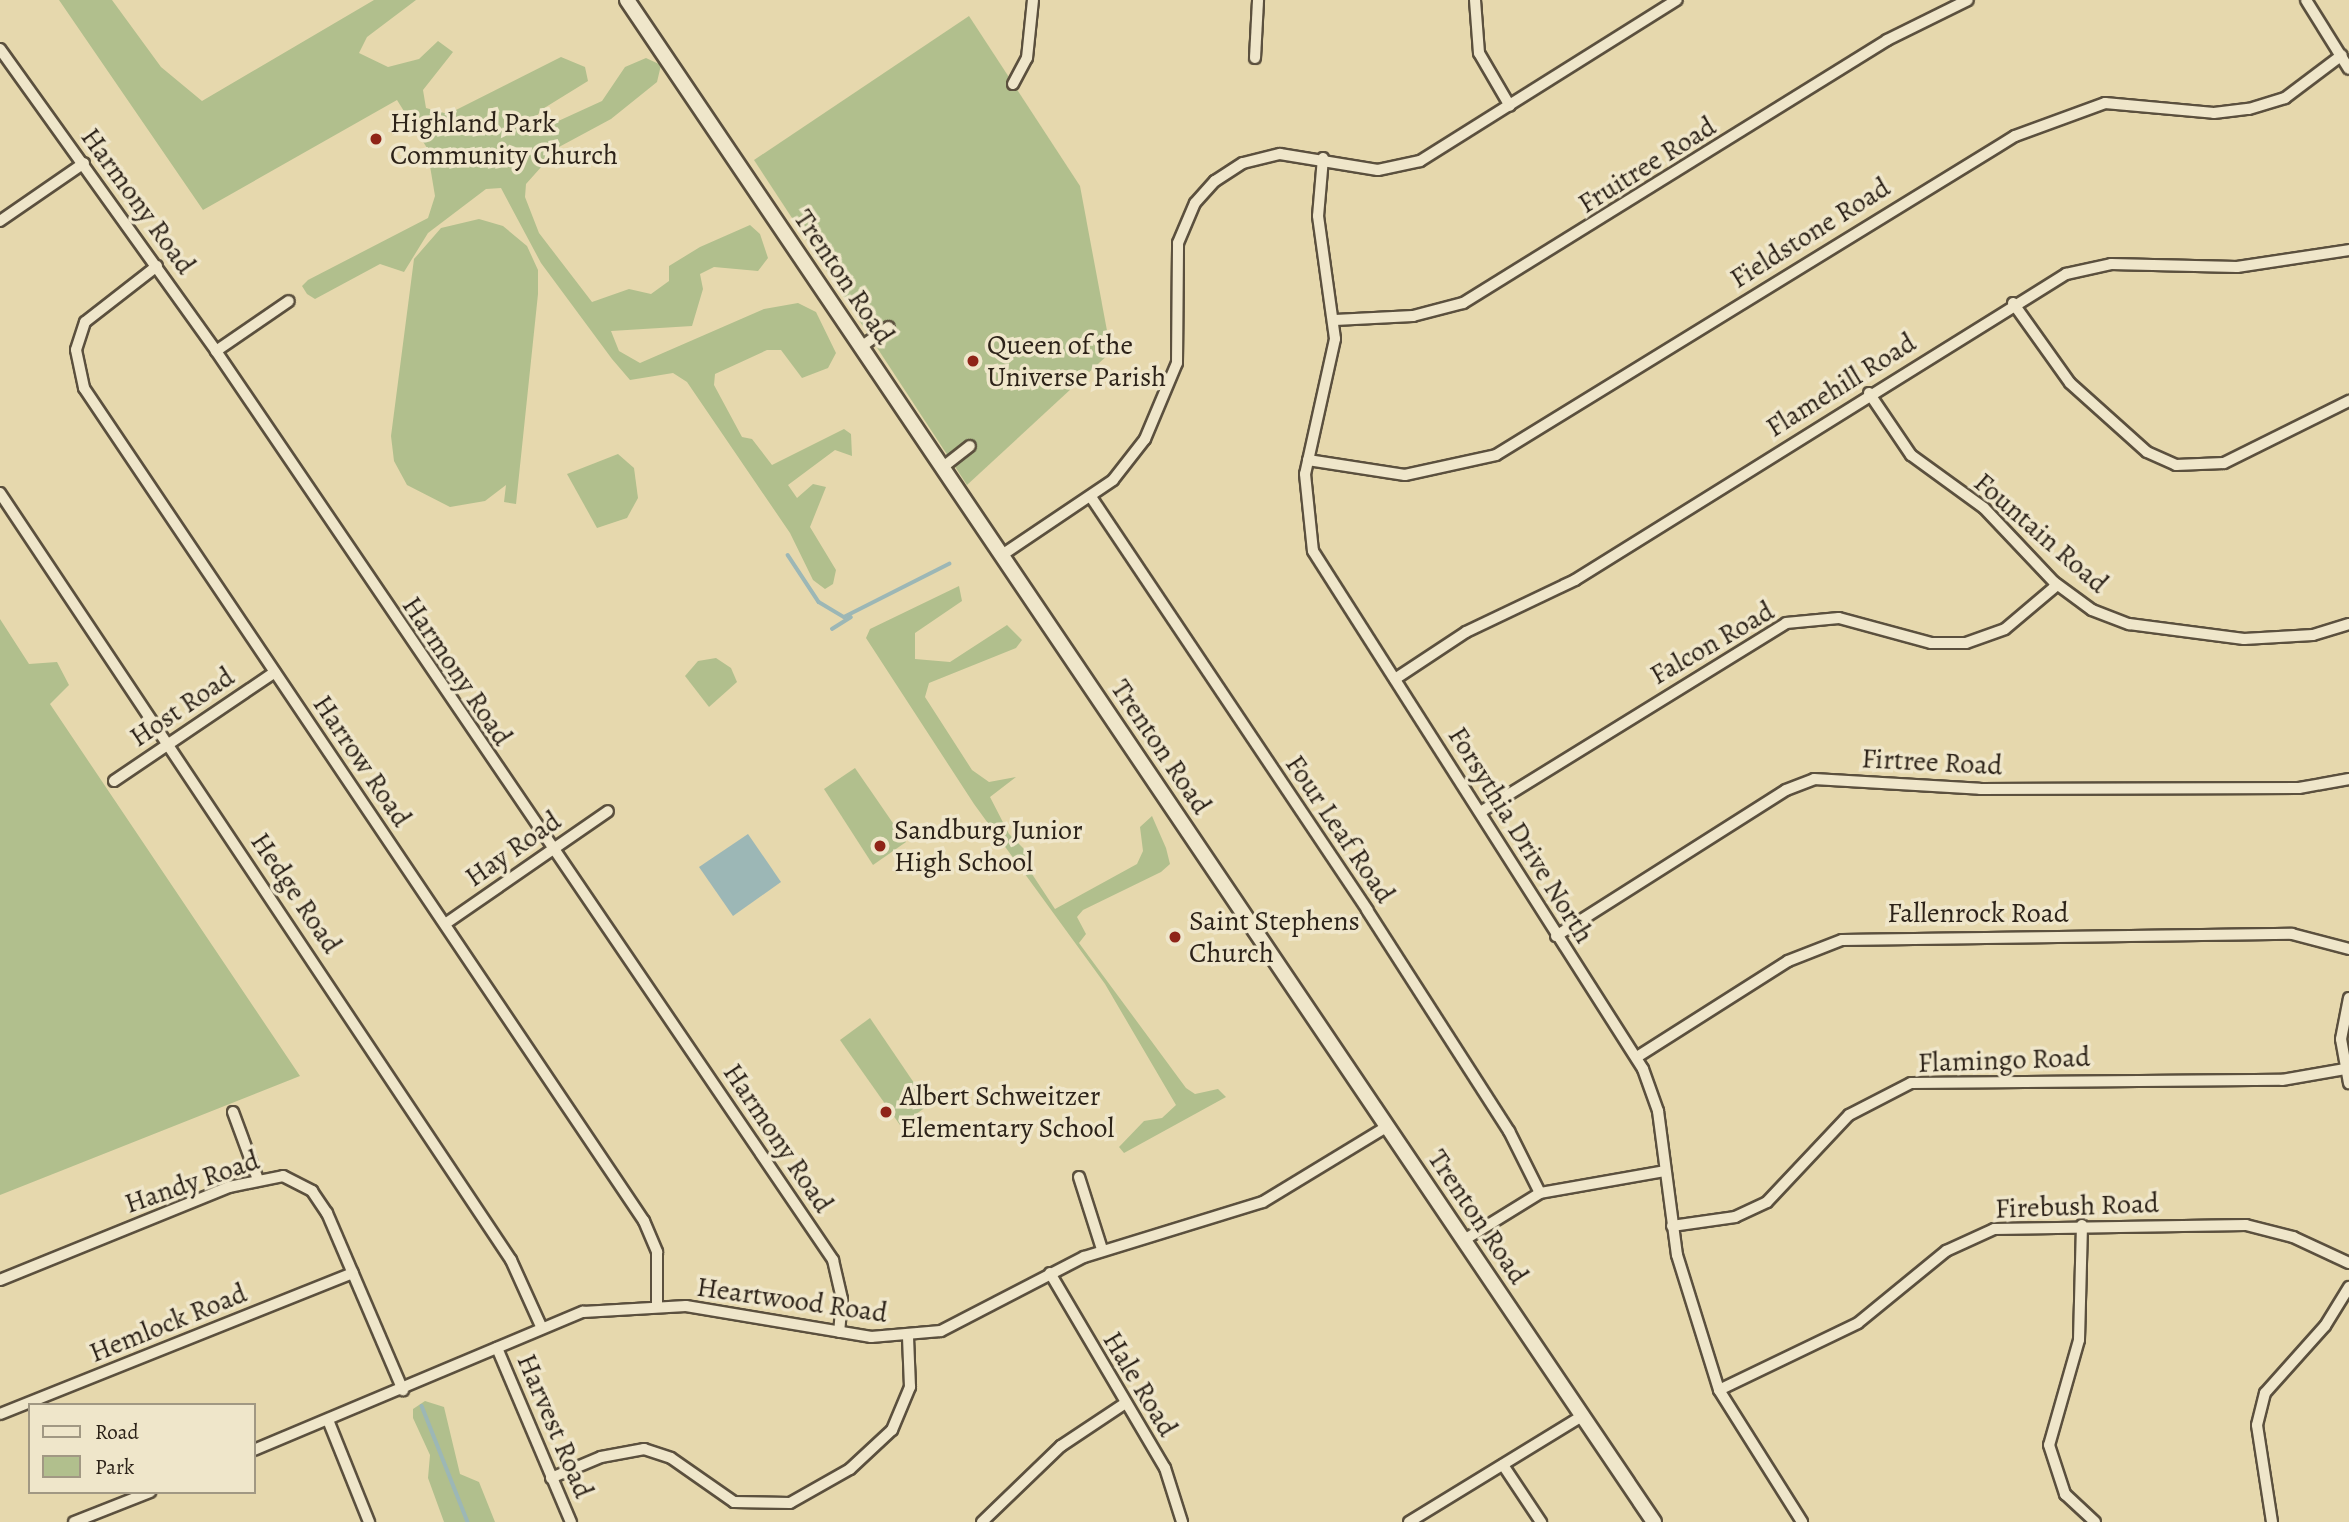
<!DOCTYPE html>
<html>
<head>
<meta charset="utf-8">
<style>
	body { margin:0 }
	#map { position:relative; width:2349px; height:1522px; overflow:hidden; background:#e6d8ad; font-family:Alegreya,serif }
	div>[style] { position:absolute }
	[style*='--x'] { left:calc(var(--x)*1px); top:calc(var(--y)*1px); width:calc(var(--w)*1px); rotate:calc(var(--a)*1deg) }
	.green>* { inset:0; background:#b1bf8d }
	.water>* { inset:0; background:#9cb7b6 }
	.stream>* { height:3.5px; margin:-1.75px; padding:0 1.75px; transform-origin:1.75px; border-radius:1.75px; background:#9cb7b6 }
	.roads { filter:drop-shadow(2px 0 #5b503e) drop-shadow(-2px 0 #5b503e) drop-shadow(0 2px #5b503e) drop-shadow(0 -2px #5b503e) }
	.street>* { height:10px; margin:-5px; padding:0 5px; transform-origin:5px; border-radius:5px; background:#efe6ca }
	.secondary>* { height:14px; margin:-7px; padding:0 7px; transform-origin:7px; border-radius:7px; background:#efe6ca }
	.dots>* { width:19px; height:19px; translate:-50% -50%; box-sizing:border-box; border:4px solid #efe6ca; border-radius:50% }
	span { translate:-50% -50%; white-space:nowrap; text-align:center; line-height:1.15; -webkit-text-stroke:7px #efe6ca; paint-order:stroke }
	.poi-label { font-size:28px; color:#2d2319 }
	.left { translate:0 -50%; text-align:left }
	.street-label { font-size:28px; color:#2d2319 }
	.legend { position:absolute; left:28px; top:1403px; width:228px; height:91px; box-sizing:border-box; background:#efe6ca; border:2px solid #a19883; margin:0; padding:9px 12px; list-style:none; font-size:21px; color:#2d2319 }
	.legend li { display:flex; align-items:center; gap:14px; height:35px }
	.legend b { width:35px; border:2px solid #a19883 }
</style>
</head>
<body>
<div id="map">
	<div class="green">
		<div style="clip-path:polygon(59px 0,112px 0,161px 67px,202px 101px,374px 0,416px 0,367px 37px,359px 53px,388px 67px,419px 59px,438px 41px,453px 52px,423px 90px,426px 108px,448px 114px,561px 57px,585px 67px,588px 81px,541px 110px,535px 119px,543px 128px,602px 101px,625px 67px,646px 58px,661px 65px,657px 82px,611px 119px,559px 147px,526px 184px,525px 197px,539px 233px,592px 302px,629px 289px,651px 294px,669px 281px,669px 266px,700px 247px,750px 225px,760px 234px,768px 258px,758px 271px,714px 267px,700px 274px,703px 289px,692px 326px,611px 331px,619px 351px,640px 363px,764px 309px,798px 303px,816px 312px,836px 353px,828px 368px,802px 378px,781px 350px,767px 350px,715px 374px,714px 385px,742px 437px,752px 439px,772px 465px,844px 429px,851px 434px,852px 456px,835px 450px,788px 485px,797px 498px,813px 484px,826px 487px,810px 527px,836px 570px,833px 584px,825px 589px,813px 580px,790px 533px,687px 382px,673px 373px,630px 380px,612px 359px,541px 263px,501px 188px,486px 189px,428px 233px,404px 272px,380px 264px,315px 299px,307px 294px,302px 286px,308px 280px,428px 218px,435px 196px,427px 148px,397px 100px,203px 210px)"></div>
		<div style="clip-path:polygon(969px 16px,1080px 186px,1111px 352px,967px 485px,754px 160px)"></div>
		<div style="clip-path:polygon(479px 219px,503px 226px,527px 246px,538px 270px,538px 294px,516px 504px,504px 502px,506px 485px,485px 501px,450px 507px,407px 485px,394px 461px,391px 436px,414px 259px,441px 228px)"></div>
		<div style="clip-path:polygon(618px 454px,634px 468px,638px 498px,627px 518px,597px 528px,567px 474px)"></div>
		<div style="clip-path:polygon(959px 586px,962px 601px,915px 633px,915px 659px,950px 662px,1007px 625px,1022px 640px,1016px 648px,929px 683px,925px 697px,972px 770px,989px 782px,1016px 777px,990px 797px,1009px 834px,1034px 859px,1032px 874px,1055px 909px,1137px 864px,1143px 851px,1140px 827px,1152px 816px,1166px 848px,1170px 864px,1161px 872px,1083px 910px,1077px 917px,1086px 934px,1079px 943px,1186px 1088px,1195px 1094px,1218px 1089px,1226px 1097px,1124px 1153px,1119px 1147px,1144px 1121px,1162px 1118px,1176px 1105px,1105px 984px,974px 804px,866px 638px,870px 629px)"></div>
		<div style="clip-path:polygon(0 619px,29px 664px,57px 662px,69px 685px,50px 704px,300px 1076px,0 1195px)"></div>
		<div style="clip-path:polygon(716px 658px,731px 668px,737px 682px,709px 707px,685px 676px,698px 661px)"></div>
		<div style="clip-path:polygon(855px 768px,906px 842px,873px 865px,824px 789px)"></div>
		<div style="clip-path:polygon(870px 1018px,929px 1105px,900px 1125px,840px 1040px)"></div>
		<div style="clip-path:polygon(425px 1401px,444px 1407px,460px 1474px,479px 1482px,495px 1522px,444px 1522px,428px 1478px,430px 1455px,413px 1418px,413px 1409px)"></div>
	</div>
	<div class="water">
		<div style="clip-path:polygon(748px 834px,781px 882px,733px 916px,699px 867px)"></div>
	</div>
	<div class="stream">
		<div style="--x:788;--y:555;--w:56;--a:56.6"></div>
		<div style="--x:819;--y:602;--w:29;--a:31"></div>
		<div style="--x:844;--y:617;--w:118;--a:-26.8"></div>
		<div style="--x:832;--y:629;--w:22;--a:-32"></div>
		<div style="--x:422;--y:1406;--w:125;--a:68.4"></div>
	</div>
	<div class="roads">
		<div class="street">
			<div style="--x:1475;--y:0;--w:53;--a:85.7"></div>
			<div style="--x:1479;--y:53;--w:61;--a:59.7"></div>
			<div style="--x:2306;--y:0;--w:81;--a:58.1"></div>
			<div style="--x:0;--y:49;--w:371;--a:54.4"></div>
			<div style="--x:216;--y:351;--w:1099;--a:55.83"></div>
			<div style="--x:833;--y:1260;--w:40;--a:77"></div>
			<div style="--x:842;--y:1299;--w:33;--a:95"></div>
			<div style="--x:1255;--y:58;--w:58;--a:-87"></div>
			<div style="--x:1013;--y:84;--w:30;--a:-62"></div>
			<div style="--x:1027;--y:58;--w:58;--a:-84.1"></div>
			<div style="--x:1323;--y:158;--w:58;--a:94.9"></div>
			<div style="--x:1318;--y:216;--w:124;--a:82.1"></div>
			<div style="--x:1335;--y:339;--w:138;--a:102.5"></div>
			<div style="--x:1305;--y:474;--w:77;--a:84.1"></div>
			<div style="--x:1313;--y:551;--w:614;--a:57.5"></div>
			<div style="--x:1643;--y:1069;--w:45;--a:70.3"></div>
			<div style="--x:1658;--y:1111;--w:145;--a:82.5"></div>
			<div style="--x:1677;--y:1255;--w:141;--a:72.7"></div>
			<div style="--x:1719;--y:1390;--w:156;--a:57.8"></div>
			<div style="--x:0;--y:221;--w:102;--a:-34.6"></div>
			<div style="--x:157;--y:266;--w:91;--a:142.1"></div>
			<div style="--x:85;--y:322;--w:29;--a:108"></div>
			<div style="--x:76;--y:350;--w:39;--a:78"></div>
			<div style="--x:84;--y:388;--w:1004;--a:56.09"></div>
			<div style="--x:644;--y:1221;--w:34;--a:67"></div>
			<div style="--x:657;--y:1252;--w:53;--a:90"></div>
			<div style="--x:2013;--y:303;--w:98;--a:54.5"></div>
			<div style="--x:2070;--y:383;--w:103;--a:41.9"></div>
			<div style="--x:2147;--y:452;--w:32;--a:24"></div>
			<div style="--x:2176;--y:465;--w:48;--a:-2.4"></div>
			<div style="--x:2224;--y:463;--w:140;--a:-26.4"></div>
			<div style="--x:1335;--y:320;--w:78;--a:-2.9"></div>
			<div style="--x:1413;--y:316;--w:52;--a:-14.6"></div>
			<div style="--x:1463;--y:303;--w:499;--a:-31.8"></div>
			<div style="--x:1887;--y:40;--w:90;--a:-26.3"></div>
			<div style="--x:861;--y:347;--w:34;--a:-36"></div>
			<div style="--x:216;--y:351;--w:88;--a:-34.4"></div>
			<div style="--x:1869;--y:393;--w:75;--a:55.9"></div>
			<div style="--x:1911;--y:455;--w:90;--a:36"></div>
			<div style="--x:1984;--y:508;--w:102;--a:46.6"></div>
			<div style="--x:2054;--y:582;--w:47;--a:36.4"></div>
			<div style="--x:2092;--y:610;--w:40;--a:21"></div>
			<div style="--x:2129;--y:624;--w:116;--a:7.4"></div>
			<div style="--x:2244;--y:639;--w:69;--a:-3.3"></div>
			<div style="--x:2313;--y:635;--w:38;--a:-17"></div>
			<div style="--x:1308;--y:460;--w:98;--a:8.8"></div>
			<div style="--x:1405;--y:475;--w:93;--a:-12.4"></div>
			<div style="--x:1496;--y:455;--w:609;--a:-31.58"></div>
			<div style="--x:2015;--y:136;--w:96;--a:-20.1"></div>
			<div style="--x:2105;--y:103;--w:109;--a:5.2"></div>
			<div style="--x:2214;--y:113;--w:35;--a:-7"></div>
			<div style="--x:2249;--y:109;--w:38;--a:-17"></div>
			<div style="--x:2285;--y:98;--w:71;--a:-37"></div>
			<div style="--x:943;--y:467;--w:34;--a:-38"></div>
			<div style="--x:0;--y:493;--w:922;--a:56.33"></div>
			<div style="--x:511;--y:1260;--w:72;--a:65.6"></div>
			<div style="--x:1091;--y:497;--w:497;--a:56.2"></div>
			<div style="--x:1367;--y:910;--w:263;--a:57.3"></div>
			<div style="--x:1509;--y:1131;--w:69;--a:63.4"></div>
			<div style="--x:1002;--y:555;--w:134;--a:-34"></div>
			<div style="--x:1113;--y:480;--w:52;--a:-52"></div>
			<div style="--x:1145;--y:439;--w:82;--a:-67.2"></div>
			<div style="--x:1177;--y:363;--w:120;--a:-89.5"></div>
			<div style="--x:1178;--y:243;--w:43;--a:-67"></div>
			<div style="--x:1195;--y:203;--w:30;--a:-48"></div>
			<div style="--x:1215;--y:181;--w:33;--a:-33"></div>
			<div style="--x:1243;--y:163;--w:38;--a:-14"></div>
			<div style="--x:1280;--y:154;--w:99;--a:9.3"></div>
			<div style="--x:1378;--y:170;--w:43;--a:-12.1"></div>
			<div style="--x:1420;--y:161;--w:303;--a:-32.1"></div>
			<div style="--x:1395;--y:679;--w:85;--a:-33.5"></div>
			<div style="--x:1466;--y:632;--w:121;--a:-25.5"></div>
			<div style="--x:1575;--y:580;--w:579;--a:-31.93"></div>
			<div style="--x:2066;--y:274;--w:46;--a:-12.5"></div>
			<div style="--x:2111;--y:264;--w:126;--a:1.4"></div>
			<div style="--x:2237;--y:267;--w:113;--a:-8.6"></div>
			<div style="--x:114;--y:781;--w:194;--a:-34.1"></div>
			<div style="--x:1482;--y:811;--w:357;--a:-31.7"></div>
			<div style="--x:1786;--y:623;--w:53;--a:-5.4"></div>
			<div style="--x:1839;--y:618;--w:95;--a:15.2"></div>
			<div style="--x:1931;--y:643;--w:35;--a:0"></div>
			<div style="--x:1966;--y:643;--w:41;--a:-19.7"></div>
			<div style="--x:2005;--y:629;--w:68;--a:-40.2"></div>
			<div style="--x:445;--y:924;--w:198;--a:-34.7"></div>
			<div style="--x:1556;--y:936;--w:272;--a:-32.4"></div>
			<div style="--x:1786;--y:790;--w:30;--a:-21"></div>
			<div style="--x:1814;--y:779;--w:166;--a:3.4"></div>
			<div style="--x:1980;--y:789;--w:319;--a:-0.2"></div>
			<div style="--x:2299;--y:788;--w:51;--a:-10.2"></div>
			<div style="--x:2349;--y:998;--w:42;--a:101"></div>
			<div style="--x:2341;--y:1039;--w:45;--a:79.7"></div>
			<div style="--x:1637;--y:1057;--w:179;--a:-32.4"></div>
			<div style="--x:1788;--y:961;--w:58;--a:-21.3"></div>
			<div style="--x:1842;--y:940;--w:450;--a:-0.8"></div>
			<div style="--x:2292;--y:934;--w:59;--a:14.7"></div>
			<div style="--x:233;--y:1112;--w:69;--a:69.7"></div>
			<div style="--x:1079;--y:1177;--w:76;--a:72.3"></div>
			<div style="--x:2082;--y:1225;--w:115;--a:91.5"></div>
			<div style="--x:2079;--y:1340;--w:109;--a:105.9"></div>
			<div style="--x:2049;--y:1445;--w:52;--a:71.9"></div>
			<div style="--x:2065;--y:1494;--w:41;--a:43"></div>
			<div style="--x:1672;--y:1226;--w:64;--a:-8.1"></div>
			<div style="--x:1735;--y:1217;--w:35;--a:-25"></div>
			<div style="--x:1767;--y:1202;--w:120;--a:-46.7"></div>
			<div style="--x:1849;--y:1115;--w:70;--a:-27.3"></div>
			<div style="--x:1911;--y:1083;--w:371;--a:-0.5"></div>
			<div style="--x:2282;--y:1080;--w:64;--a:-9.9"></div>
			<div style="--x:1464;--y:1240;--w:89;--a:-31.7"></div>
			<div style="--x:1540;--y:1193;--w:127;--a:-10"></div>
			<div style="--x:1050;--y:1273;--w:226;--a:59.5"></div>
			<div style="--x:1165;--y:1468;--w:57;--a:72.5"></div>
			<div style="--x:0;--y:1280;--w:247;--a:-22.1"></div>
			<div style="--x:229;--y:1187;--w:55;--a:-11.5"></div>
			<div style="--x:283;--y:1176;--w:33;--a:27"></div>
			<div style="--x:312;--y:1191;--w:27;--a:56"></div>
			<div style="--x:327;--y:1213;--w:193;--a:66.8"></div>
			<div style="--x:497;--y:1348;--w:189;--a:67"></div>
			<div style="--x:1719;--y:1390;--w:154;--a:-25.7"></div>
			<div style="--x:1858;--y:1323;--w:114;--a:-39.3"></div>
			<div style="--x:1946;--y:1251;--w:53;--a:-24.6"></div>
			<div style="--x:1994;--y:1229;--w:252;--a:-0.9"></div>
			<div style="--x:2246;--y:1225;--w:49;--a:14.3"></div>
			<div style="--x:2293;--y:1237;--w:62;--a:24.9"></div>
			<div style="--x:0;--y:1414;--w:380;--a:-21.8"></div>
			<div style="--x:328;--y:1420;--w:110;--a:68.1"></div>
			<div style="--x:254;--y:1450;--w:357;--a:-22.8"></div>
			<div style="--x:583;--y:1312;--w:103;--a:-3.3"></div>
			<div style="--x:686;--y:1306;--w:188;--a:9.5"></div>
			<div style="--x:871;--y:1337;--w:70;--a:-4.9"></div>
			<div style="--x:941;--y:1331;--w:161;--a:-27.4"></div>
			<div style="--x:1084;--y:1257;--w:187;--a:-17.1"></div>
			<div style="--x:1263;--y:1202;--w:146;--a:-31.3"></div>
			<div style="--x:1503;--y:1465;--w:69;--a:56.3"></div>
			<div style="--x:551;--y:1478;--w:54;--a:-22.8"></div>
			<div style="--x:601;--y:1457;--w:44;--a:-10.5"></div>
			<div style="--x:644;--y:1449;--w:28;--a:18"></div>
			<div style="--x:671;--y:1458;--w:77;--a:34.9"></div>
			<div style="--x:734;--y:1502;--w:56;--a:1"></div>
			<div style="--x:790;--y:1503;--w:69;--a:-29.5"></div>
			<div style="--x:850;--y:1469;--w:57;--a:-42.9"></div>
			<div style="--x:892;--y:1430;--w:47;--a:-67.3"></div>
			<div style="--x:910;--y:1387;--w:49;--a:-92.3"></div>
			<div style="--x:74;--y:1522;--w:82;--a:-21.5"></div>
			<div style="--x:982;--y:1522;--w:110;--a:-43.9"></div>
			<div style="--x:1061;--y:1446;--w:76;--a:-33.7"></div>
			<div style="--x:1409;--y:1522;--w:203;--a:-31.5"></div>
			<div style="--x:2272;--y:1522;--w:98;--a:-98.8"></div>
			<div style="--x:2257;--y:1425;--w:33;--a:-76"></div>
			<div style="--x:2265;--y:1393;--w:90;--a:-48.2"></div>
			<div style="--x:2325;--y:1326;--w:46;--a:-58.4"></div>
		</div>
		<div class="secondary">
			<div style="--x:627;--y:0;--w:1836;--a:55.99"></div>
		</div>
	</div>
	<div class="dots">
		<div style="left:376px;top:139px;background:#8f2418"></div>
		<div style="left:973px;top:361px;background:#8f2418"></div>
		<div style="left:880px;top:846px;background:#8f2418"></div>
		<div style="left:1175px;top:937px;background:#8f2418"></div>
		<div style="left:886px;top:1112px;background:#8f2418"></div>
	</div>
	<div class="poi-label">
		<span class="left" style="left:390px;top:139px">Highland Park<br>Community Church</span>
		<span class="left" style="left:987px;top:361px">Queen of the<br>Universe Parish</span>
		<span class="left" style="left:894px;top:846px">Sandburg Junior<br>High School</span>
		<span class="left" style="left:1189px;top:937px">Saint Stephens<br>Church</span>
		<span class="left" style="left:900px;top:1112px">Albert Schweitzer<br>Elementary School</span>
	</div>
	<div class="street-label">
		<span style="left:1647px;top:165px;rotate:-32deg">Fruitree Road</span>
		<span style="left:138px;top:201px;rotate:54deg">Harmony Road</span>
		<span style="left:1810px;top:233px;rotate:-32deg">Fieldstone Road</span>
		<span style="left:844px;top:277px;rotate:56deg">Trenton Road</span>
		<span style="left:1841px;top:385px;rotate:-32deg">Flamehill Road</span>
		<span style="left:2041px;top:533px;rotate:41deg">Fountain Road</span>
		<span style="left:1712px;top:643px;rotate:-30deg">Falcon Road</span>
		<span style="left:457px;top:671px;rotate:56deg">Harmony Road</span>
		<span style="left:182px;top:707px;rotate:-34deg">Host Road</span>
		<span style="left:1161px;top:747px;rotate:56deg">Trenton Road</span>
		<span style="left:362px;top:761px;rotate:56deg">Harrow Road</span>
		<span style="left:1932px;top:762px;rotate:3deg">Firtree Road</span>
		<span style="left:1340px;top:829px;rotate:56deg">Four Leaf Road</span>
		<span style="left:1521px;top:835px;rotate:58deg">Forsythia Drive North</span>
		<span style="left:513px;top:849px;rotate:-35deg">Hay Road</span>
		<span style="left:296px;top:893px;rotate:56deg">Hedge Road</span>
		<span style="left:1978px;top:913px">Fallenrock Road</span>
		<span style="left:2004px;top:1060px;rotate:-2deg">Flamingo Road</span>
		<span style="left:778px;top:1138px;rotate:56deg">Harmony Road</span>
		<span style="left:192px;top:1182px;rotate:-19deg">Handy Road</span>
		<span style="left:2077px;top:1206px;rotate:-2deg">Firebush Road</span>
		<span style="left:1478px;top:1217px;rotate:56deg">Trenton Road</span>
		<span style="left:792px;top:1300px;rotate:8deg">Heartwood Road</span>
		<span style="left:168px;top:1323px;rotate:-22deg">Hemlock Road</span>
		<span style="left:1140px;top:1384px;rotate:59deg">Hale Road</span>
		<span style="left:555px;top:1426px;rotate:67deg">Harvest Road</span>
	</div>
	<ul class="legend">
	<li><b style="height:9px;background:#efe6ca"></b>Road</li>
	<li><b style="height:19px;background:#b1bf8d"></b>Park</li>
	</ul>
</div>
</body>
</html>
